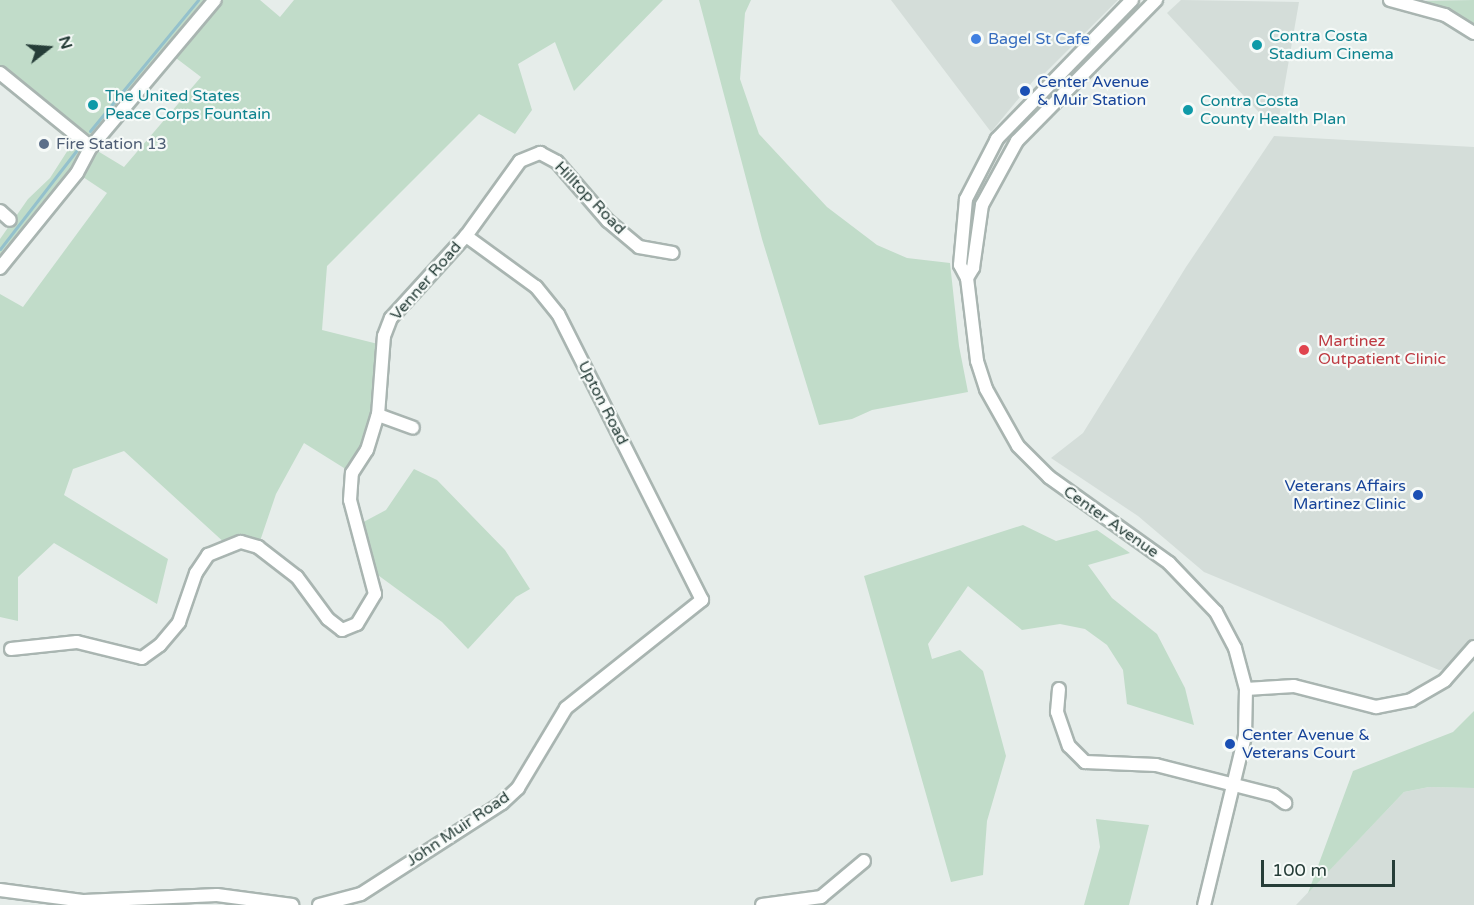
<!DOCTYPE html>
<html>
<head>
<meta charset="utf-8">
<style>
	body { margin:0 }
	#map { position:relative; width:1474px; height:905px; overflow:hidden; background:#e6edea; font-family:"Varela Round",sans-serif }
	div>[style] { position:absolute }
	[style*='--x'] { left:calc(var(--x)*1px); top:calc(var(--y)*1px); width:calc(var(--w)*1px); rotate:calc(var(--a)*1deg) }
	.built>* { inset:0; background:#d4ddd9 }
	.green>* { inset:0; background:#c1dcc9 }
	.stream>* { height:3px; margin:-1.5px; padding:0 1.5px; transform-origin:1.5px; border-radius:1.5px; background:#94c1cc }
	.roads { filter:drop-shadow(2px 0 #a9b5b1) drop-shadow(-2px 0 #a9b5b1) drop-shadow(0 2px #a9b5b1) drop-shadow(0 -2px #a9b5b1) }
	.minor>* { height:12px; margin:-6px; padding:0 6px; transform-origin:6px; border-radius:6px; background:#fff }
	.dots>* { width:16px; height:16px; translate:-50% -50%; box-sizing:border-box; border:3px solid #f6faf8; border-radius:50% }
	span { translate:-50% -50%; white-space:nowrap; text-align:center; line-height:1.15; -webkit-text-stroke:4.5px #f6faf8; paint-order:stroke }
	.culture-label { font-size:16px; color:#0d838f }
	.left { translate:0 -50%; text-align:left }
	.shop-label { font-size:16px; color:#366cbe }
	.transit-label { font-size:16px; color:#164399 }
	.right { translate:-100% -50%; text-align:right }
	.service-label { font-size:16px; color:#4e5e75 }
	.street-label { font-size:16px; color:#263d38 }
	.health-label { font-size:16px; color:#be3a42 }
	.north { position:absolute; left:18px; top:18px; width:60px; height:60px; -webkit-text-stroke:4px #f6faf8; paint-order:stroke; rotate:73deg; font-size:16px; font-weight:700; line-height:24px; text-align:center; color:#263d38 }
	.north::after { content:''; display:block; margin:auto; width:21px; height:27px; background:#263d38; clip-path:polygon(50% 0,100% 100%,50% 72%,0 100%) }
	.scale { position:absolute; left:1261px; top:860px; width:134px; height:27px; box-sizing:border-box; border:3px solid #263d38; border-top:0; padding-left:8px; font-size:18px; line-height:21px; white-space:nowrap; color:#263d38; -webkit-text-stroke:4px #f6faf8; paint-order:stroke }
</style>
</head>
<body>
<div id="map">
	<div class="built">
		<div style="clip-path:polygon(891px 0,1118px 0,1045px 73px,1038px 75px,991px 132px)"></div>
		<div style="clip-path:polygon(1181px 0,1299px 2px,1278px 123px,1269px 123px,1167px 13px)"></div>
		<div style="clip-path:polygon(1274px 136px,1474px 147px,1474px 647px,1455px 668px,1439px 670px,1204px 572px,1138px 516px,1051px 458px,1083px 433px,1186px 267px)"></div>
		<div style="clip-path:polygon(1429px 787px,1474px 788px,1474px 905px,1296px 905px,1404px 792px)"></div>
	</div>
	<div class="green">
		<div style="clip-path:polygon(evenodd,0 0,260px 0,280px 17px,294px 0,663px 0,574px 91px,555px 42px,518px 64px,532px 110px,515px 134px,479px 114px,327px 266px,322px 330px,382px 345px,378px 415px,352px 473px,304px 443px,276px 494px,258px 547px,227px 545px,124px 451px,73px 469px,64px 495px,168px 559px,157px 604px,54px 543px,18px 577px,18px 621px,0 617px,0 294px,23px 307px,107px 193px,77px 173px,0 268px,0 239px,28px 199px,50px 178px,77px 136px,0 73px,0 0,172px 55px,201px 77px,124px 167px,91px 147px,172px 55px)"></div>
		<div style="clip-path:polygon(699px 0,751px 0,745px 13px,740px 79px,759px 134px,827px 207px,877px 245px,907px 258px,950px 263px,959px 346px,968px 392px,872px 410px,852px 419px,819px 425px,762px 239px)"></div>
		<div style="clip-path:polygon(1474px 0,1474px 33px,1447px 12px,1418px 1px)"></div>
		<div style="clip-path:polygon(414px 469px,437px 480px,505px 550px,530px 589px,516px 597px,468px 649px,442px 622px,371px 570px,356px 526px,386px 510px)"></div>
		<div style="clip-path:polygon(1023px 525px,1056px 541px,1097px 530px,1130px 553px,1088px 565px,1112px 598px,1157px 634px,1185px 688px,1194px 725px,1127px 704px,1123px 670px,1107px 645px,1085px 629px,1060px 624px,1022px 630px,968px 586px,928px 644px,932px 659px,960px 650px,983px 671px,1006px 756px,987px 821px,983px 875px,951px 882px,864px 576px)"></div>
		<div style="clip-path:polygon(1474px 711px,1474px 788px,1429px 787px,1404px 792px,1308px 893px,1353px 771px,1453px 732px)"></div>
		<div style="clip-path:polygon(1096px 819px,1149px 825px,1129px 905px,1084px 905px,1100px 847px)"></div>
	</div>
	<div class="stream">
		<div style="--x:90;--y:131;--w:170;--a:-50.5"></div>
		<div style="--x:0;--y:249;--w:124;--a:-52.2"></div>
	</div>
	<div class="roads">
		<div class="minor">
			<div style="--x:1132;--y:0;--w:194;--a:134.2"></div>
			<div style="--x:997;--y:139;--w:68;--a:117.3"></div>
			<div style="--x:966;--y:199;--w:66;--a:95.2"></div>
			<div style="--x:960;--y:265;--w:15;--a:62"></div>
			<div style="--x:967;--y:278;--w:84;--a:83.1"></div>
			<div style="--x:977;--y:361;--w:29;--a:72"></div>
			<div style="--x:986;--y:389;--w:65;--a:60.7"></div>
			<div style="--x:1018;--y:446;--w:44;--a:45"></div>
			<div style="--x:1049;--y:477;--w:148;--a:35.6"></div>
			<div style="--x:1169;--y:563;--w:68;--a:46.2"></div>
			<div style="--x:1216;--y:612;--w:41;--a:62.2"></div>
			<div style="--x:1235;--y:648;--w:42;--a:75"></div>
			<div style="--x:1246;--y:689;--w:47;--a:91.2"></div>
			<div style="--x:1245;--y:736;--w:174;--a:103.6"></div>
			<div style="--x:1390;--y:0;--w:57;--a:15.3"></div>
			<div style="--x:1445;--y:15;--w:34;--a:32"></div>
			<div style="--x:0;--y:73;--w:117;--a:39.1"></div>
			<div style="--x:0;--y:211;--w:13;--a:42"></div>
			<div style="--x:0;--y:268;--w:122;--a:-51"></div>
			<div style="--x:77;--y:173;--w:30;--a:-62"></div>
			<div style="--x:91;--y:147;--w:192;--a:-49.9"></div>
			<div style="--x:967;--y:278;--w:12;--a:-59"></div>
			<div style="--x:973;--y:268;--w:64;--a:-81.9"></div>
			<div style="--x:982;--y:205;--w:73;--a:-61.3"></div>
			<div style="--x:1017;--y:141;--w:198;--a:-45.4"></div>
			<div style="--x:378;--y:415;--w:37;--a:20"></div>
			<div style="--x:11;--y:649;--w:66;--a:-6.1"></div>
			<div style="--x:77;--y:642;--w:67;--a:13.8"></div>
			<div style="--x:142;--y:658;--w:22;--a:-36"></div>
			<div style="--x:160;--y:645;--w:30;--a:-50"></div>
			<div style="--x:179;--y:622;--w:52;--a:-70.9"></div>
			<div style="--x:196;--y:573;--w:22;--a:-56"></div>
			<div style="--x:208;--y:555;--w:35;--a:-22"></div>
			<div style="--x:241;--y:542;--w:18;--a:16"></div>
			<div style="--x:258;--y:547;--w:49;--a:37.6"></div>
			<div style="--x:297;--y:577;--w:52;--a:53.6"></div>
			<div style="--x:328;--y:619;--w:18;--a:38"></div>
			<div style="--x:342;--y:630;--w:16;--a:-22"></div>
			<div style="--x:357;--y:624;--w:35;--a:-59"></div>
			<div style="--x:375;--y:594;--w:97;--a:-104.9"></div>
			<div style="--x:350;--y:500;--w:27;--a:-86"></div>
			<div style="--x:352;--y:473;--w:27;--a:-57"></div>
			<div style="--x:367;--y:450;--w:37;--a:-73"></div>
			<div style="--x:378;--y:415;--w:79;--a:-85.7"></div>
			<div style="--x:384;--y:336;--w:19;--a:-69"></div>
			<div style="--x:391;--y:318;--w:111;--a:-47.6"></div>
			<div style="--x:466;--y:236;--w:92;--a:-54.2"></div>
			<div style="--x:520;--y:161;--w:22;--a:-22"></div>
			<div style="--x:540;--y:153;--w:19;--a:28"></div>
			<div style="--x:557;--y:162;--w:78;--a:49.2"></div>
			<div style="--x:608;--y:221;--w:40;--a:40"></div>
			<div style="--x:639;--y:247;--w:34;--a:10"></div>
			<div style="--x:1059;--y:689;--w:23;--a:95"></div>
			<div style="--x:1057;--y:712;--w:36;--a:71"></div>
			<div style="--x:1069;--y:746;--w:23;--a:45"></div>
			<div style="--x:1085;--y:762;--w:71;--a:2.4"></div>
			<div style="--x:1156;--y:765;--w:122;--a:14.3"></div>
			<div style="--x:1274;--y:795;--w:14;--a:36"></div>
			<div style="--x:1246;--y:689;--w:48;--a:-3.6"></div>
			<div style="--x:1294;--y:686;--w:85;--a:14.4"></div>
			<div style="--x:1376;--y:707;--w:36;--a:-11"></div>
			<div style="--x:1411;--y:700;--w:39;--a:-30"></div>
			<div style="--x:1445;--y:680;--w:44;--a:-48.7"></div>
			<div style="--x:0;--y:890;--w:85;--a:7.5"></div>
			<div style="--x:84;--y:901;--w:133;--a:-2.6"></div>
			<div style="--x:217;--y:895;--w:76;--a:7.6"></div>
			<div style="--x:319;--y:905;--w:43;--a:-14.7"></div>
			<div style="--x:361;--y:894;--w:168;--a:-32.8"></div>
			<div style="--x:502;--y:803;--w:22;--a:-43"></div>
			<div style="--x:518;--y:788;--w:93;--a:-59"></div>
			<div style="--x:566;--y:708;--w:174;--a:-38.5"></div>
			<div style="--x:702;--y:600;--w:320;--a:-116.7"></div>
			<div style="--x:558;--y:314;--w:35;--a:-129"></div>
			<div style="--x:536;--y:287;--w:87;--a:-143.9"></div>
			<div style="--x:762;--y:905;--w:60;--a:-7.7"></div>
			<div style="--x:821;--y:897;--w:56;--a:-39.9"></div>
		</div>
	</div>
	<div class="dots">
		<div style="left:976px;top:39px;background:#3f7fe0"></div>
		<div style="left:1257px;top:45px;background:#0f9aa8"></div>
		<div style="left:1025px;top:91px;background:#1a4fb4"></div>
		<div style="left:93px;top:105px;background:#0f9aa8"></div>
		<div style="left:1188px;top:110px;background:#0f9aa8"></div>
		<div style="left:44px;top:144px;background:#5c6f8a"></div>
		<div style="left:1304px;top:350px;background:#e0444e"></div>
		<div style="left:1418px;top:495px;background:#1a4fb4"></div>
		<div style="left:1230px;top:744px;background:#1a4fb4"></div>
	</div>
	<div class="culture-label">
		<span class="left" style="left:1269px;top:45px">Contra Costa<br>Stadium Cinema</span>
		<span class="left" style="left:105px;top:105px">The United States<br>Peace Corps Fountain</span>
		<span class="left" style="left:1200px;top:110px">Contra Costa<br>County Health Plan</span>
	</div>
	<div class="shop-label">
		<span class="left" style="left:988px;top:39px">Bagel St Cafe</span>
	</div>
	<div class="transit-label">
		<span class="left" style="left:1037px;top:91px">Center Avenue<br>&amp; Muir Station</span>
		<span class="right" style="left:1406px;top:495px">Veterans Affairs<br>Martinez Clinic</span>
		<span class="left" style="left:1242px;top:744px">Center Avenue &amp;<br>Veterans Court</span>
	</div>
	<div class="service-label">
		<span class="left" style="left:56px;top:144px">Fire Station 13</span>
	</div>
	<div class="street-label">
		<span style="left:590px;top:198px;rotate:46deg">Hilltop Road</span>
		<span style="left:426px;top:281px;rotate:-49deg">Venner Road</span>
		<span style="left:603px;top:403px;rotate:63deg">Upton Road</span>
		<span style="left:1111px;top:522px;rotate:35deg">Center Avenue</span>
		<span style="left:458px;top:829px;rotate:-34deg">John Muir Road</span>
	</div>
	<div class="health-label">
		<span class="left" style="left:1318px;top:350px">Martinez<br>Outpatient Clinic</span>
	</div>
	<div class="north">N</div>
	<div class="scale">100 m</div>
</div>
</body>
</html>
